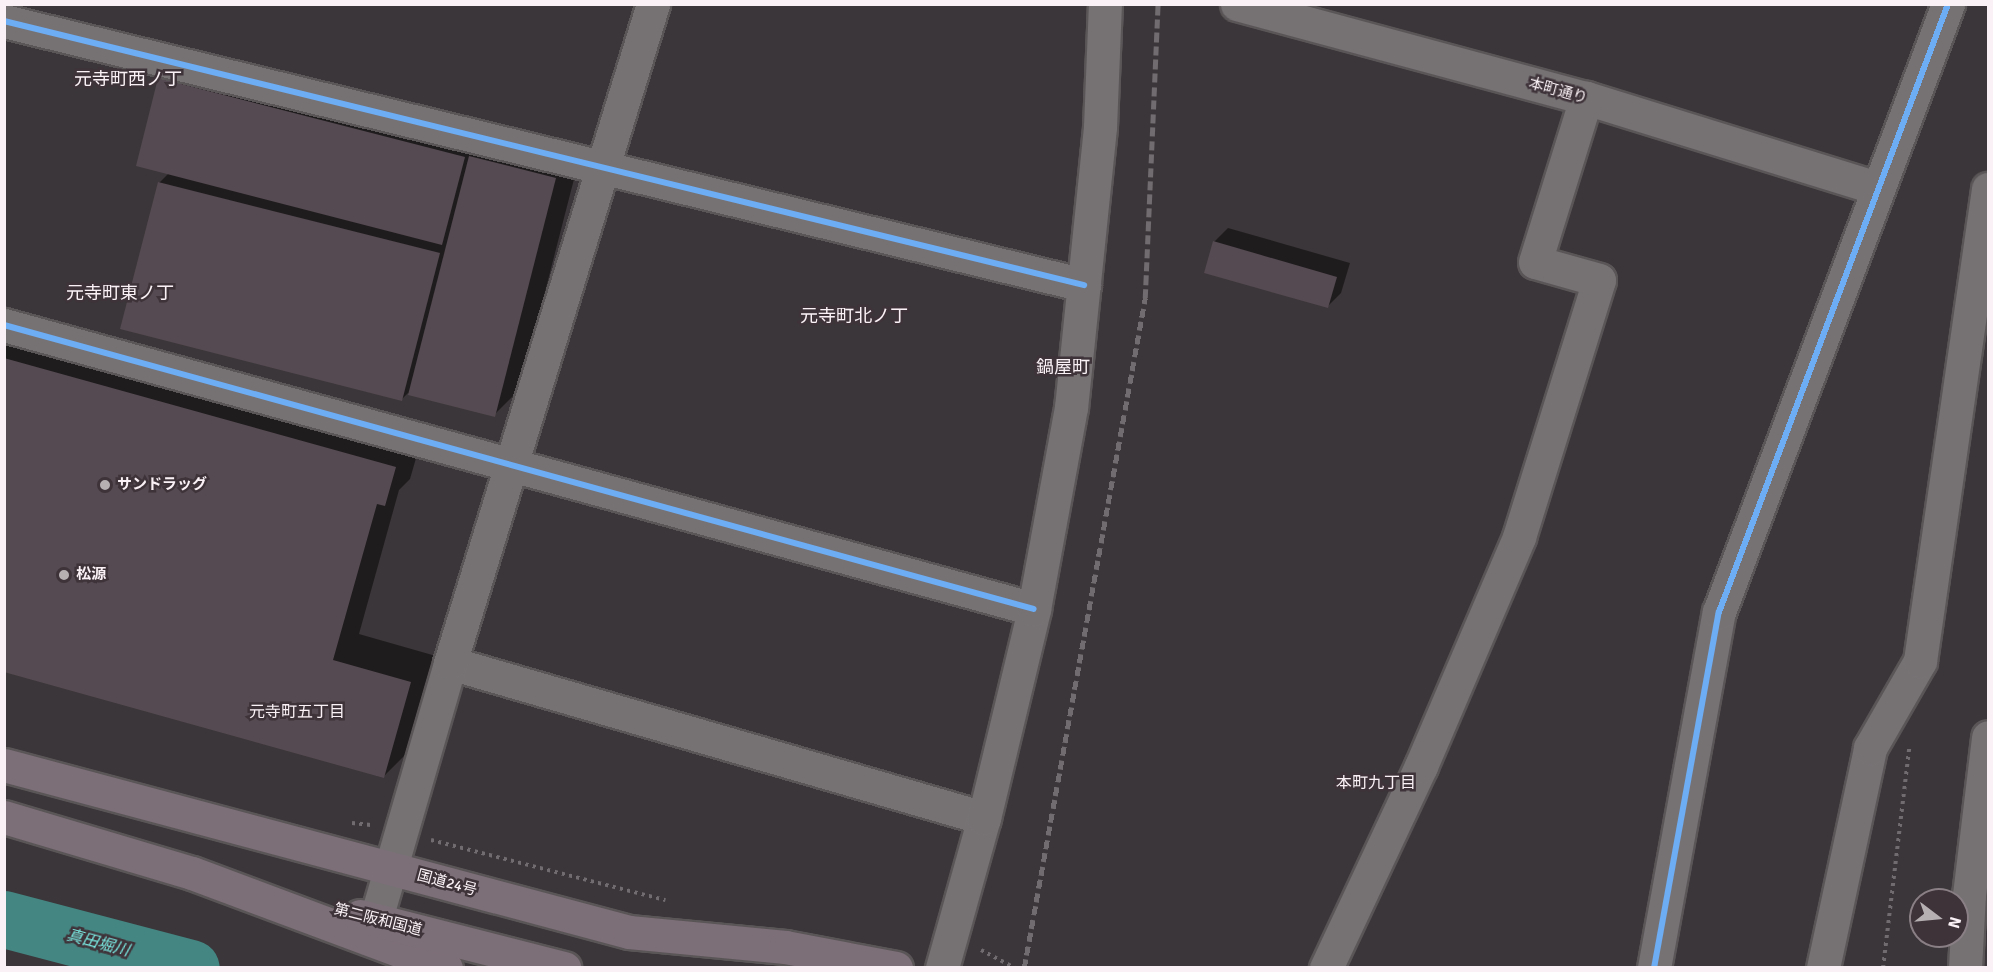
<!DOCTYPE html>
<html>
<head>
<meta charset="utf-8">
<style>
	body { margin:0 }
	#map { position:relative; width:1993px; height:972px; overflow:hidden; background:#3b3639; font-family:Signika,"Noto Sans JP",sans-serif }
	div>[style] { position:absolute }
	[style*='--x'] { left:calc(var(--x)*1px); top:calc(var(--y)*1px); width:calc(var(--w)*1px); rotate:calc(var(--a)*1deg) }
	.shadow>* { inset:0; background:#0007 }
	.river>* { height:57px; margin:-28.5px; padding:0 28.5px; transform-origin:28.5px; border-radius:28.5px; background:#448682 }
	.building>* { inset:0; background:#554a51 }
	.path>* { height:4px; margin-top:-2px; transform-origin:0; background:repeating-linear-gradient(90deg,#716c6f 0 3px,transparent 0 7.5px) }
	.roads { filter:drop-shadow(2px 0 #5a5557) drop-shadow(-2px 0 #5a5557) drop-shadow(0 2px #5a5557) drop-shadow(0 -2px #5a5557) }
	.minor>* { height:33px; margin:-16.5px; padding:0 16.5px; transform-origin:16.5px; border-radius:16.5px; background:#767274 }
	.highway>* { height:33px; margin:-16.5px; padding:0 16.5px; transform-origin:16.5px; border-radius:16.5px; background:#7d6f78 }
	.rail>* { height:4.5px; margin-top:-2.25px; transform-origin:0; background:repeating-linear-gradient(90deg,#716c6f 0 9px,transparent 0 13.5px) }
	.cycleway>* { height:6px; margin:-3px; padding:0 3px; transform-origin:3px; border-radius:3px; background:#6dadf4 }
	.dots>* { width:16px; height:16px; translate:-50% -50%; box-sizing:border-box; border:3px solid #3e3339; border-radius:50% }
	span { translate:-50% -50%; white-space:nowrap; text-align:center; line-height:1.15; -webkit-text-stroke:5px #3e3339; paint-order:stroke }
	.street-label { font-size:15px; color:#f9f1f5 }
	.poi-label { font-size:15px; color:#f9f1f5; font-weight:700 }
	.left { translate:0 -50%; text-align:left }
	.neighbourhood-label { font-size:16px; color:#f9f1f5 }
	.water-label { font-size:16px; color:#7aeae2; font-style:italic }
	.quarter-label { font-size:18px; color:#f9f1f5 }
	.frame { position:absolute; inset:0; border:6px solid #f9f1f5; pointer-events:none }
	.north { position:absolute; left:1909px; top:888px; width:60px; height:60px; box-sizing:border-box; background:#3e3339; border:2px solid #897f84; border-radius:50%; rotate:106deg; font-size:16px; font-weight:700; line-height:24px; text-align:center; color:#f9f1f5 }
	.north::after { content:''; display:block; margin:auto; width:21px; height:27px; background:#b6b0b3; clip-path:polygon(50% 0,100% 100%,50% 72%,0 100%) }
</style>
</head>
<body>
<div id="map">
	<div class="shadow">
		<div style="clip-path:polygon(186px 52px,581px 152px,520px 389px,494px 415px,408px 393px,402px 399px,159px 183px,169px 173px,138px 164px,160px 78px)"></div>
		<div style="clip-path:polygon(1228px 228px,1350px 263px,1341px 293px,1327px 307px,1214px 242px)"></div>
		<div style="clip-path:polygon(4px 325px,421px 441px,410px 479px,399px 490px,359px 634px,436px 656px,410px 750px,384px 776px,4px 671px)"></div>
	</div>
	<div class="river">
		<div style="--x:4;--y:919;--w:193;--a:14.7"></div>
	</div>
	<div class="building">
		<div style="clip-path:polygon(158px 78px,465px 157px,442px 245px,136px 166px)"></div>
		<div style="clip-path:polygon(469px 156px,556px 178px,495px 417px,408px 395px)"></div>
		<div style="clip-path:polygon(158px 182px,440px 253px,402px 401px,120px 329px)"></div>
		<div style="clip-path:polygon(1213px 241px,1337px 277px,1328px 308px,1204px 273px)"></div>
		<div style="clip-path:polygon(4px 358px,396px 467px,385px 506px,377px 504px,333px 660px,411px 682px,384px 778px,4px 672px)"></div>
	</div>
	<div class="path">
		<div style="--x:352;--y:823;--w:19;--a:6"></div>
		<div style="--x:431;--y:840;--w:242;--a:14.4"></div>
		<div style="--x:981;--y:950;--w:38;--a:28"></div>
		<div style="--x:1883;--y:968;--w:221;--a:-83.2"></div>
	</div>
	<div class="roads">
		<div class="minor">
			<div style="--x:1237;--y:4;--w:361;--a:15.1"></div>
			<div style="--x:1586;--y:98;--w:304;--a:17.2"></div>
			<div style="--x:4;--y:21;--w:1112;--a:13.74"></div>
			<div style="--x:4;--y:325;--w:1068;--a:15.42"></div>
			<div style="--x:450;--y:663;--w:556;--a:16.19"></div>
			<div style="--x:370;--y:939;--w:287;--a:-73.8"></div>
			<div style="--x:450;--y:663;--w:690;--a:-72.88"></div>
			<div style="--x:942;--y:968;--w:156;--a:-74.4"></div>
			<div style="--x:984;--y:818;--w:215;--a:-76.5"></div>
			<div style="--x:1034;--y:609;--w:204;--a:-79.6"></div>
			<div style="--x:1071;--y:408;--w:282;--a:-84.1"></div>
			<div style="--x:1100;--y:127;--w:123;--a:-87.7"></div>
			<div style="--x:1326;--y:968;--w:223;--a:-64.8"></div>
			<div style="--x:1421;--y:766;--w:249;--a:-66.8"></div>
			<div style="--x:1519;--y:537;--w:269;--a:-72.7"></div>
			<div style="--x:1599;--y:280;--w:66;--a:-164.3"></div>
			<div style="--x:1535;--y:262;--w:172;--a:-72.7"></div>
			<div style="--x:1654;--y:968;--w:362;--a:-79.7"></div>
			<div style="--x:1719;--y:612;--w:650;--a:-69.36"></div>
			<div style="--x:1823;--y:968;--w:225;--a:-77.9"></div>
			<div style="--x:1870;--y:748;--w:100;--a:-60.1"></div>
			<div style="--x:1920;--y:661;--w:477;--a:-81.8"></div>
			<div style="--x:1965;--y:968;--w:73;--a:-86.9"></div>
			<div style="--x:1969;--y:895;--w:159;--a:-83.1"></div>
		</div>
		<div class="highway">
			<div style="--x:4;--y:765;--w:647;--a:14.96"></div>
			<div style="--x:629;--y:932;--w:157;--a:5.5"></div>
			<div style="--x:785;--y:947;--w:113;--a:10.7"></div>
			<div style="--x:4;--y:817;--w:196;--a:16.6"></div>
			<div style="--x:192;--y:873;--w:271;--a:20.5"></div>
			<div style="--x:360;--y:916;--w:211;--a:14.3"></div>
		</div>
	</div>
	<div class="rail">
		<div style="--x:1024;--y:968;--w:681;--a:-79.76"></div>
		<div style="--x:1145;--y:298;--w:294;--a:-87.5"></div>
	</div>
	<div class="cycleway">
		<div style="--x:4;--y:21;--w:1112;--a:13.74"></div>
		<div style="--x:4;--y:325;--w:1068;--a:15.42"></div>
		<div style="--x:1654;--y:968;--w:362;--a:-79.7"></div>
		<div style="--x:1719;--y:612;--w:650;--a:-69.36"></div>
	</div>
	<div class="dots">
		<div style="left:105px;top:485px;background:#b6b0b3"></div>
		<div style="left:64px;top:575px;background:#b6b0b3"></div>
	</div>
	<div class="street-label">
		<span style="left:1558px;top:91px;rotate:15deg">本町通り</span>
		<span style="left:447px;top:883px;rotate:15deg">国道24号</span>
		<span style="left:378px;top:920px;rotate:14deg">第二阪和国道</span>
	</div>
	<div class="poi-label">
		<span class="left" style="left:117px;top:485px">サンドラッグ</span>
		<span class="left" style="left:76px;top:575px">松源</span>
	</div>
	<div class="neighbourhood-label">
		<span style="left:297px;top:712px">元寺町五丁目</span>
		<span style="left:1376px;top:783px">本町九丁目</span>
	</div>
	<div class="water-label">
		<span style="left:98px;top:943px;rotate:15deg">真田堀川</span>
	</div>
	<div class="quarter-label">
		<span style="left:128px;top:79px">元寺町西ノ丁</span>
		<span style="left:120px;top:293px">元寺町東ノ丁</span>
		<span style="left:854px;top:316px">元寺町北ノ丁</span>
		<span style="left:1063px;top:367px">鍋屋町</span>
	</div>
	<div class="frame"></div>
	<div class="north">N</div>
</div>
</body>
</html>
